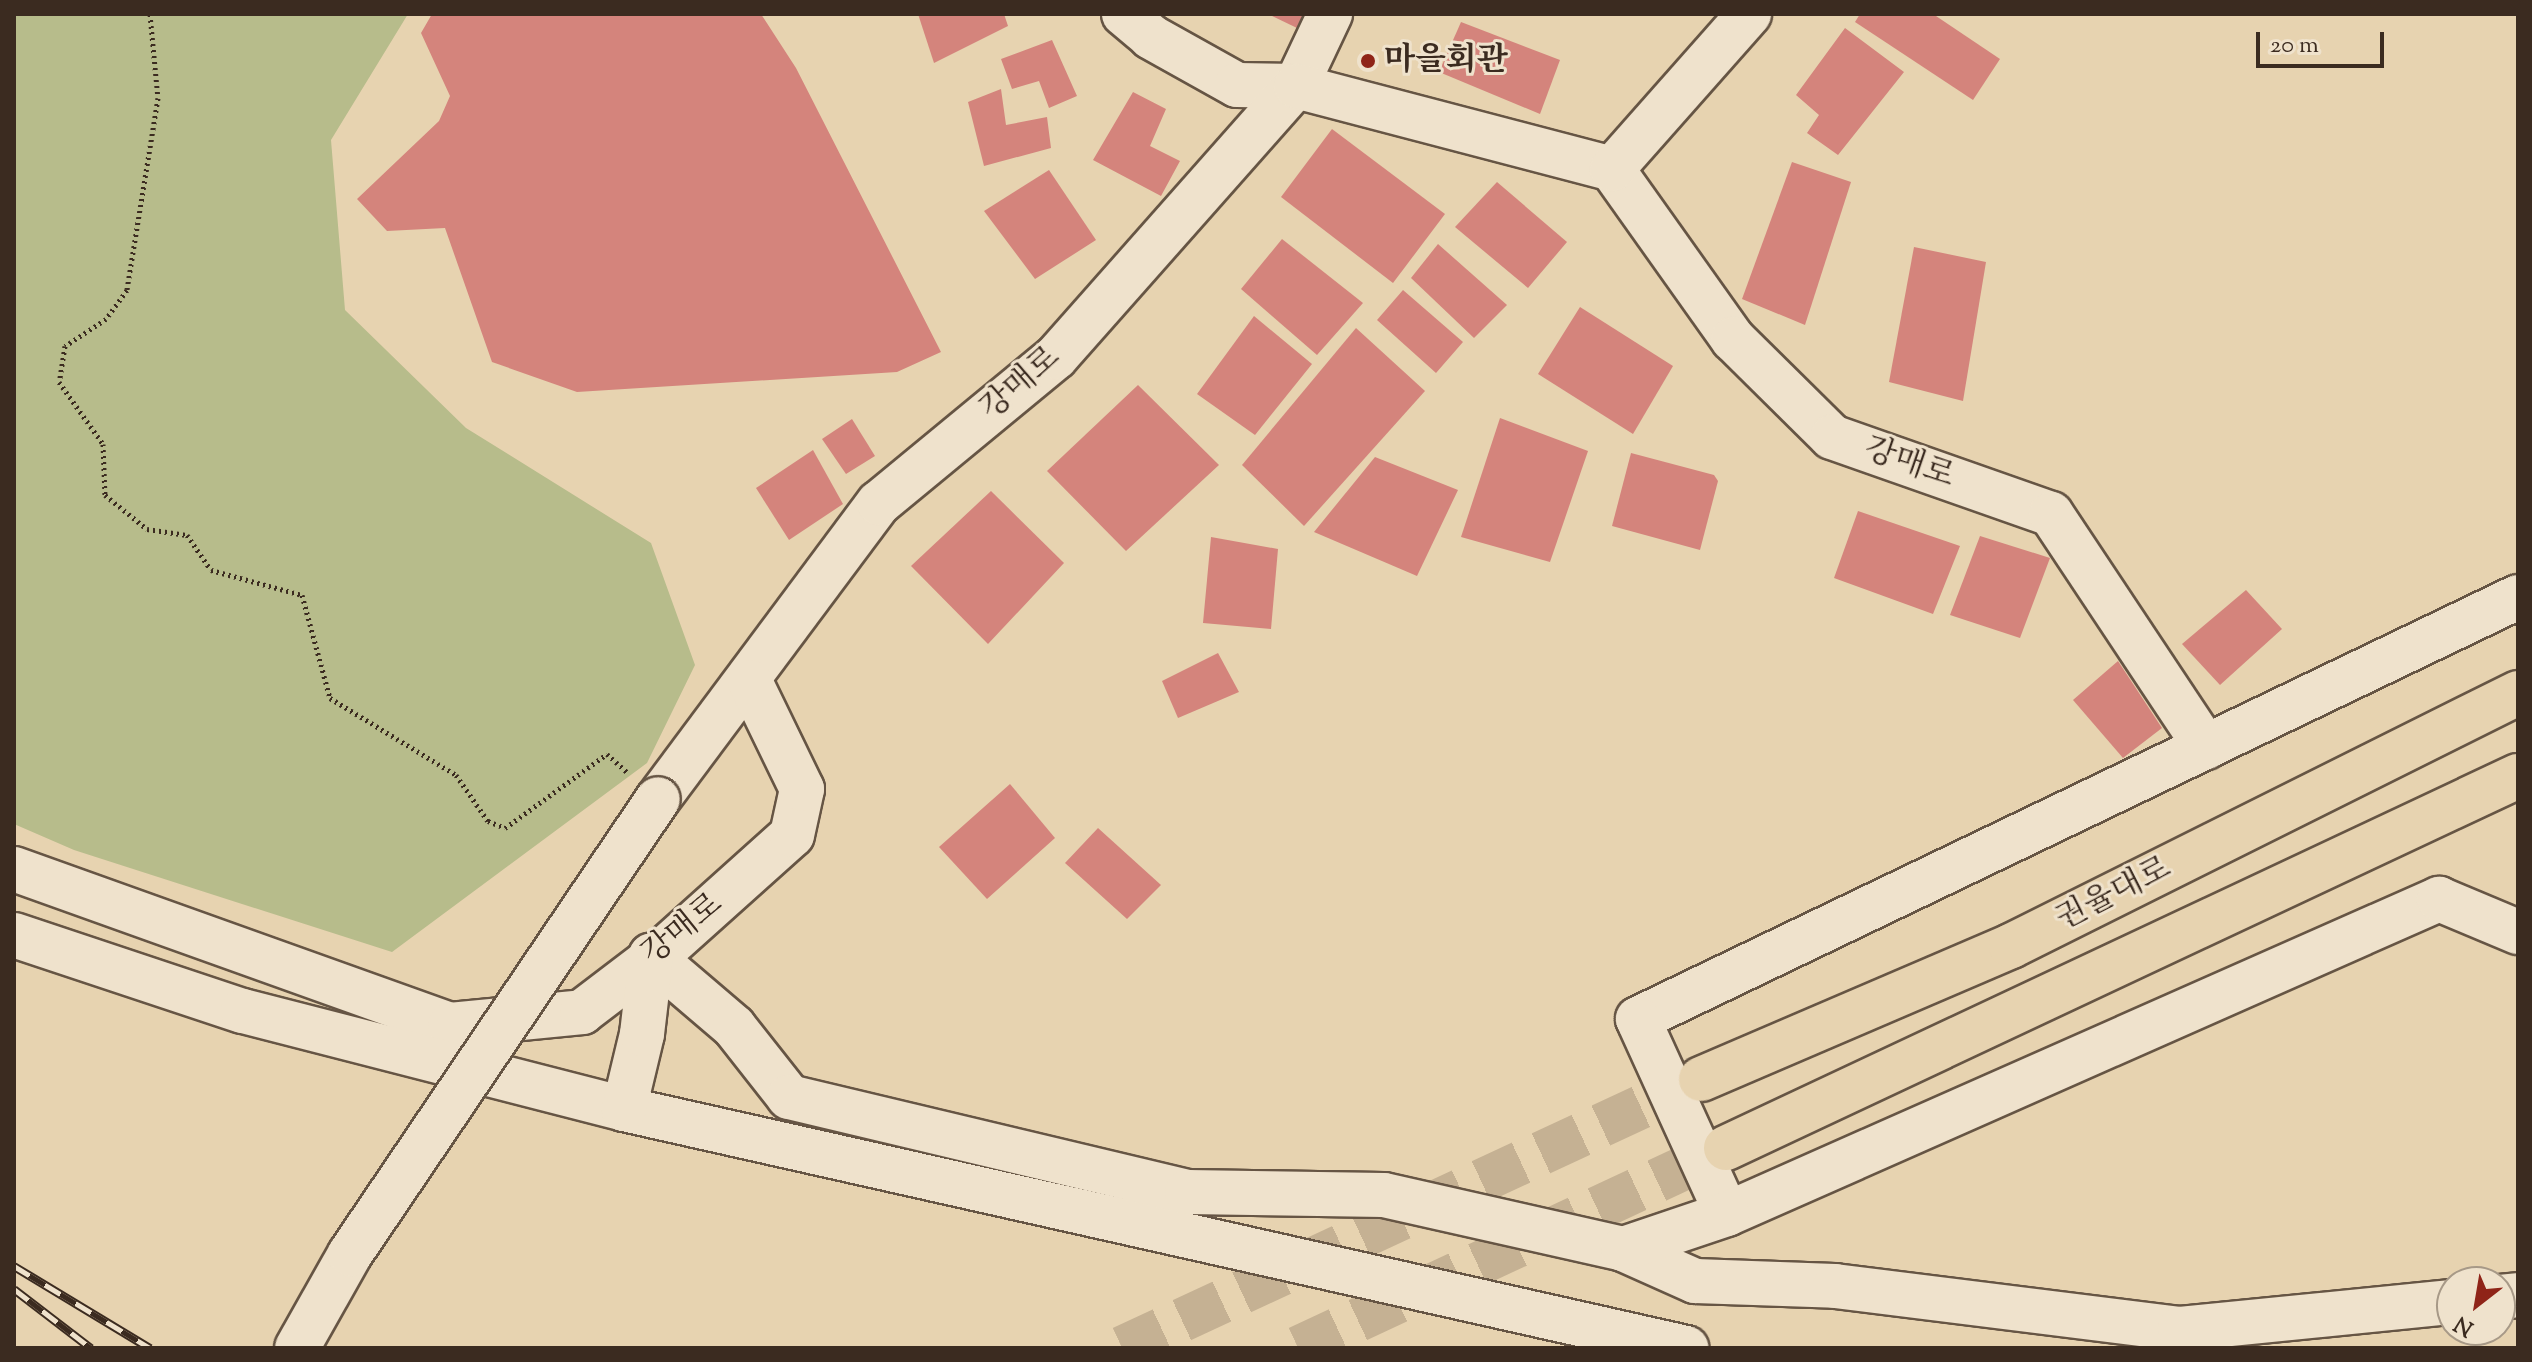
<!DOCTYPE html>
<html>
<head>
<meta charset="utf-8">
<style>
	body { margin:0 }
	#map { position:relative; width:2532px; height:1362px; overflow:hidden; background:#e7d3b0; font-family:"Sorts Mill Goudy","Noto Serif KR",serif }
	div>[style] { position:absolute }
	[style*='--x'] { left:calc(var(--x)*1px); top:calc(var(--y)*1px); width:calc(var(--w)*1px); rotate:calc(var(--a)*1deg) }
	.green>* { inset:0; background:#b7bc8b }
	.building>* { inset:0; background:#d4847c }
	.highway-tunnel>* { height:44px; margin-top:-22px; transform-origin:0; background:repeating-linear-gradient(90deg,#c5b193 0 44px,transparent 0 66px) }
	.path>* { height:5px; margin-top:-2.5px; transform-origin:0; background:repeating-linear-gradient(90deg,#3b2b20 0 2px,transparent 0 6px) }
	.roads { filter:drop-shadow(2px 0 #654) drop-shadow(-2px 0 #654) drop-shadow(0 2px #654) drop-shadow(0 -2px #654) }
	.minor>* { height:44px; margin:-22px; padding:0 22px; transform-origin:22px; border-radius:22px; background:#efe2cc }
	.highway>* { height:44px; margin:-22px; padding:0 22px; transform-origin:22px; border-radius:22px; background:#e7d3b0 }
	.rail>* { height:9px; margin-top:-4.5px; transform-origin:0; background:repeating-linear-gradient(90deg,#efe2cc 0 18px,#3b2b20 0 36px); box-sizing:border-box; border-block:2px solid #3b2b20 }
	.bridges { filter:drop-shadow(2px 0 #654) drop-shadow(-2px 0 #654) drop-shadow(0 2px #654) drop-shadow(0 -2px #654) }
	.minor-bridge>* { height:44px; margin:-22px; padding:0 22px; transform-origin:22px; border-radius:22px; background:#efe2cc }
	.dots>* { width:22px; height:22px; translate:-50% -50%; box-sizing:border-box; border:4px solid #efe2cc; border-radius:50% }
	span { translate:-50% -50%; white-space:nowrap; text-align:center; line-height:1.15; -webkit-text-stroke:6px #efe2cc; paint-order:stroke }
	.poi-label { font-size:32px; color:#3b2b20; font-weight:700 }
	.left { translate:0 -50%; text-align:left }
	.street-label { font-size:32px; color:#3b2b20 }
	.frame { position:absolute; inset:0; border:16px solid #3b2b20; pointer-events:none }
	.north { position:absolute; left:2436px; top:1266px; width:80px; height:80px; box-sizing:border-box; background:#efe2cc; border:2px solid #a79987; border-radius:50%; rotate:211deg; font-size:22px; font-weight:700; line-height:32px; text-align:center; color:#3b2b20 }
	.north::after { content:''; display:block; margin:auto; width:28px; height:36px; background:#8f2418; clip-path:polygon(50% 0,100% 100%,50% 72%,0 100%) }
	.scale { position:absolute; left:2256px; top:32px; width:128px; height:36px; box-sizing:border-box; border:4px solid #3b2b20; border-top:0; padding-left:10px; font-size:24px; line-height:28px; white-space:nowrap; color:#3b2b20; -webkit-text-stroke:6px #efe2cc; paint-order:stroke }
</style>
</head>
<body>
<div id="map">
	<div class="green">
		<div style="clip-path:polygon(14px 14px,408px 14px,331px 140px,345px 310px,466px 428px,651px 543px,695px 665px,647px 763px,392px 952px,74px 850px,14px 824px)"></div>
	</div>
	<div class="building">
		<div style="clip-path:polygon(432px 14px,761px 14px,796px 68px,941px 352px,897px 372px,577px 392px,492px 362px,445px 228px,387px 231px,357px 199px,439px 121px,450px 96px,421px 33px)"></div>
		<div style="clip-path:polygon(918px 14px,1004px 14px,1008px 26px,934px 63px)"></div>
		<div style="clip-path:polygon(1268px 14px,1303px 14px,1297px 28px)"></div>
		<div style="clip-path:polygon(1860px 14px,1933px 14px,2000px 59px,1973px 100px,1855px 22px)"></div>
		<div style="clip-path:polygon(1461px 22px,1560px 60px,1540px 114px,1439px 72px)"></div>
		<div style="clip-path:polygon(1845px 28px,1904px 72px,1838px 155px,1807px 133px,1819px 115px,1796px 95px)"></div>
		<div style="clip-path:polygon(1052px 40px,1077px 96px,1049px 108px,1039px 81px,1012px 89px,1001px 59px)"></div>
		<div style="clip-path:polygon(1001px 89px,1006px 125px,1047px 117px,1051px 148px,984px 166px,968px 102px)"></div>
		<div style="clip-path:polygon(1133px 92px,1166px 109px,1150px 146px,1180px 161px,1161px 196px,1093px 160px)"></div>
		<div style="clip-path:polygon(1332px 129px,1445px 214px,1393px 283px,1281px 197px)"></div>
		<div style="clip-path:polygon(1792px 162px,1851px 182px,1805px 325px,1742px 299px)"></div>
		<div style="clip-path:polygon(1049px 170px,1096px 240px,1035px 279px,984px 211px)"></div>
		<div style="clip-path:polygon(1497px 182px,1567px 242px,1528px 288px,1455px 227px)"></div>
		<div style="clip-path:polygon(1282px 239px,1363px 303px,1317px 355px,1241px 289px)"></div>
		<div style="clip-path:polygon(1438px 244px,1507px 305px,1474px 338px,1411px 278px)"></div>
		<div style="clip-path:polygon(1914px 247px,1986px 262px,1963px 401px,1889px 382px)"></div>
		<div style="clip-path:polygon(1403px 290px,1463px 342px,1436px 373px,1377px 320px)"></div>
		<div style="clip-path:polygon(1580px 307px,1673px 366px,1633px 434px,1538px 374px)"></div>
		<div style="clip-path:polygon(1254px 316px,1312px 364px,1255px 435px,1197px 394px)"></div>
		<div style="clip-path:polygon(1356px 328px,1425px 391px,1304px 526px,1242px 465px)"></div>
		<div style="clip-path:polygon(1138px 385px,1219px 465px,1126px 551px,1047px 471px)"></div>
		<div style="clip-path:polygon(1500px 418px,1588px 451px,1550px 562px,1461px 537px)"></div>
		<div style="clip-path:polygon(852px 419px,875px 456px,846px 474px,822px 439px)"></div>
		<div style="clip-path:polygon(813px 450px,843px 504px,789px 540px,756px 488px)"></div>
		<div style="clip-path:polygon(1631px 453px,1714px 475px,1718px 481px,1700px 550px,1612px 526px)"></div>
		<div style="clip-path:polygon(1375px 457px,1458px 490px,1417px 576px,1314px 532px)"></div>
		<div style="clip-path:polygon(991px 491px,1064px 563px,988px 644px,911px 566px)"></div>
		<div style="clip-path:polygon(1858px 511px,1960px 546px,1933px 614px,1834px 578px)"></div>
		<div style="clip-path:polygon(1980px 536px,2050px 558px,2020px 638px,1950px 615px)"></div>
		<div style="clip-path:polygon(1211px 537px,1278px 549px,1271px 629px,1203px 623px)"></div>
		<div style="clip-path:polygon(2246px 590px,2282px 629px,2220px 685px,2182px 644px)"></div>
		<div style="clip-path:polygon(1218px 653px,1239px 692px,1178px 718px,1162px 681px)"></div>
		<div style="clip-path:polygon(2118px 661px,2162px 728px,2123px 758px,2073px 700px)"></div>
		<div style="clip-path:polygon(1010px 784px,1055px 838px,987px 899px,939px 847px)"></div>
		<div style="clip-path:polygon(1098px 828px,1161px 885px,1127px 919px,1065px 863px)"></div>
	</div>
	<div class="highway-tunnel">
		<div style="--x:1122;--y:1348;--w:638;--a:-24.92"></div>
		<div style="--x:1298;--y:1348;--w:472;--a:-25"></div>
	</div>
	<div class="path">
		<div style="--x:150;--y:14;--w:84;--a:84.6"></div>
		<div style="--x:158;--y:98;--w:194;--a:99.2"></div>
		<div style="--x:127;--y:290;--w:36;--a:126"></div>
		<div style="--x:106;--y:319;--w:49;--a:146.6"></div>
		<div style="--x:65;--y:346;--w:36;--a:99"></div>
		<div style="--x:59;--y:382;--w:76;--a:54.6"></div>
		<div style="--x:103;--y:444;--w:51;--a:87.8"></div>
		<div style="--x:105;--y:495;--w:54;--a:39"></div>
		<div style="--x:147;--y:529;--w:40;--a:8.5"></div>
		<div style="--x:187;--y:535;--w:42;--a:55.6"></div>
		<div style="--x:211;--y:570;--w:94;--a:15.4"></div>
		<div style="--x:302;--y:595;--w:107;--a:74.8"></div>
		<div style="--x:330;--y:698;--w:148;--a:31.4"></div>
		<div style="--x:456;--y:775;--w:56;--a:55.2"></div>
		<div style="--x:488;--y:821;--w:18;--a:22"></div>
		<div style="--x:505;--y:828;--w:126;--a:-36"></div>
		<div style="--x:607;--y:754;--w:27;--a:42"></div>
	</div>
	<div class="roads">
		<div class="minor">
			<div style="--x:1124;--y:14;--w:35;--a:40"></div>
			<div style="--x:1151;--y:37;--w:98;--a:29.2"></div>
			<div style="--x:1237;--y:85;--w:59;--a:1"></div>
			<div style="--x:1296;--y:86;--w:80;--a:-64.7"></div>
			<div style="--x:1612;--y:169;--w:209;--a:54.6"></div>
			<div style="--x:1733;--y:339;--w:139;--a:44.7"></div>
			<div style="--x:1832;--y:437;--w:232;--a:19.4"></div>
			<div style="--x:2051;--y:514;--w:280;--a:56.4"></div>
			<div style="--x:2518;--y:597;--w:976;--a:154.38"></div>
			<div style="--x:1638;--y:1019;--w:214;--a:65.5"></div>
			<div style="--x:1727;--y:1214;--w:779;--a:-23.87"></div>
			<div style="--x:2439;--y:899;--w:86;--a:22.7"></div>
			<div style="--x:658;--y:799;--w:369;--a:-53.3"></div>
			<div style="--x:879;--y:503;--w:229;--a:-39.5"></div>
			<div style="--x:1056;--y:357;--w:362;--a:-48.5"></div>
			<div style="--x:1296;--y:86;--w:327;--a:14.7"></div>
			<div style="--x:1612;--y:169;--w:207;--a:-48.5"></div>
			<div style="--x:14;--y:869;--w:463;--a:19.7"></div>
			<div style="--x:450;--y:1025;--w:133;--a:-5.6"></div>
			<div style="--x:582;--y:1012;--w:106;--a:-37.3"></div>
			<div style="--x:666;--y:948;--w:169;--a:-41.9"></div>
			<div style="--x:792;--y:835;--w:47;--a:-77.7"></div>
			<div style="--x:802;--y:789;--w:119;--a:-115.9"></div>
			<div style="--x:14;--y:935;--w:241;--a:18.4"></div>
			<div style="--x:243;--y:1011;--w:393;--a:14.4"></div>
			<div style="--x:624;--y:1109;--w:1089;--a:12.68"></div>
			<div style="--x:651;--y:956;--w:109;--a:40.5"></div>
			<div style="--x:734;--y:1027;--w:89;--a:51.8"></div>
			<div style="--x:789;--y:1097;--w:409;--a:13.4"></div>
			<div style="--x:1187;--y:1192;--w:197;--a:0.9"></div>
			<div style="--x:1384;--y:1195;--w:245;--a:12.7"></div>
			<div style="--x:1623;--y:1249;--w:79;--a:24"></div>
			<div style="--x:1695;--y:1281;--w:140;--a:2"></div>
			<div style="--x:1835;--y:1286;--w:348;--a:7.1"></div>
			<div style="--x:2180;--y:1329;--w:273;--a:-5.7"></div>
			<div style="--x:624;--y:1109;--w:77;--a:-76.5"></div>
			<div style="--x:642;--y:1034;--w:79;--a:-83.4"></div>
			<div style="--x:1623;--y:1249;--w:110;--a:-18.6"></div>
			<div style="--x:2500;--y:1297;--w:18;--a:-6"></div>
		</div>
		<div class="highway">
			<div style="--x:1701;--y:1079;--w:337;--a:-23.2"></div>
			<div style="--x:2011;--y:946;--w:567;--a:-26.52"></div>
			<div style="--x:1726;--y:1148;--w:875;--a:-25.16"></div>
		</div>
	</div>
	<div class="rail">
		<div style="--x:14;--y:1266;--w:159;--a:31.1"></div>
		<div style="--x:14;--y:1289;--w:97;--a:37.5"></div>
	</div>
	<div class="bridges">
		<div class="minor-bridge">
			<div style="--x:297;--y:1348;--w:108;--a:-60.6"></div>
			<div style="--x:350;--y:1254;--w:549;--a:-55.91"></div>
		</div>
	</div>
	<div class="dots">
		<div style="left:1368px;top:61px;background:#8f2418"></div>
	</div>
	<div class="poi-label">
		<span class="left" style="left:1384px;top:61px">마을회관</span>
	</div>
	<div class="street-label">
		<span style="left:1021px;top:384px;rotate:-41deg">강매로</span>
		<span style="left:1909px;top:464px;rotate:19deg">강매로</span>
		<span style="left:2114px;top:895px;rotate:-27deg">권율대로</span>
		<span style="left:683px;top:930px;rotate:-39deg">강매로</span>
	</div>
	<div class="frame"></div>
	<div class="north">N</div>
	<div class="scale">20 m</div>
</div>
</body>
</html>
